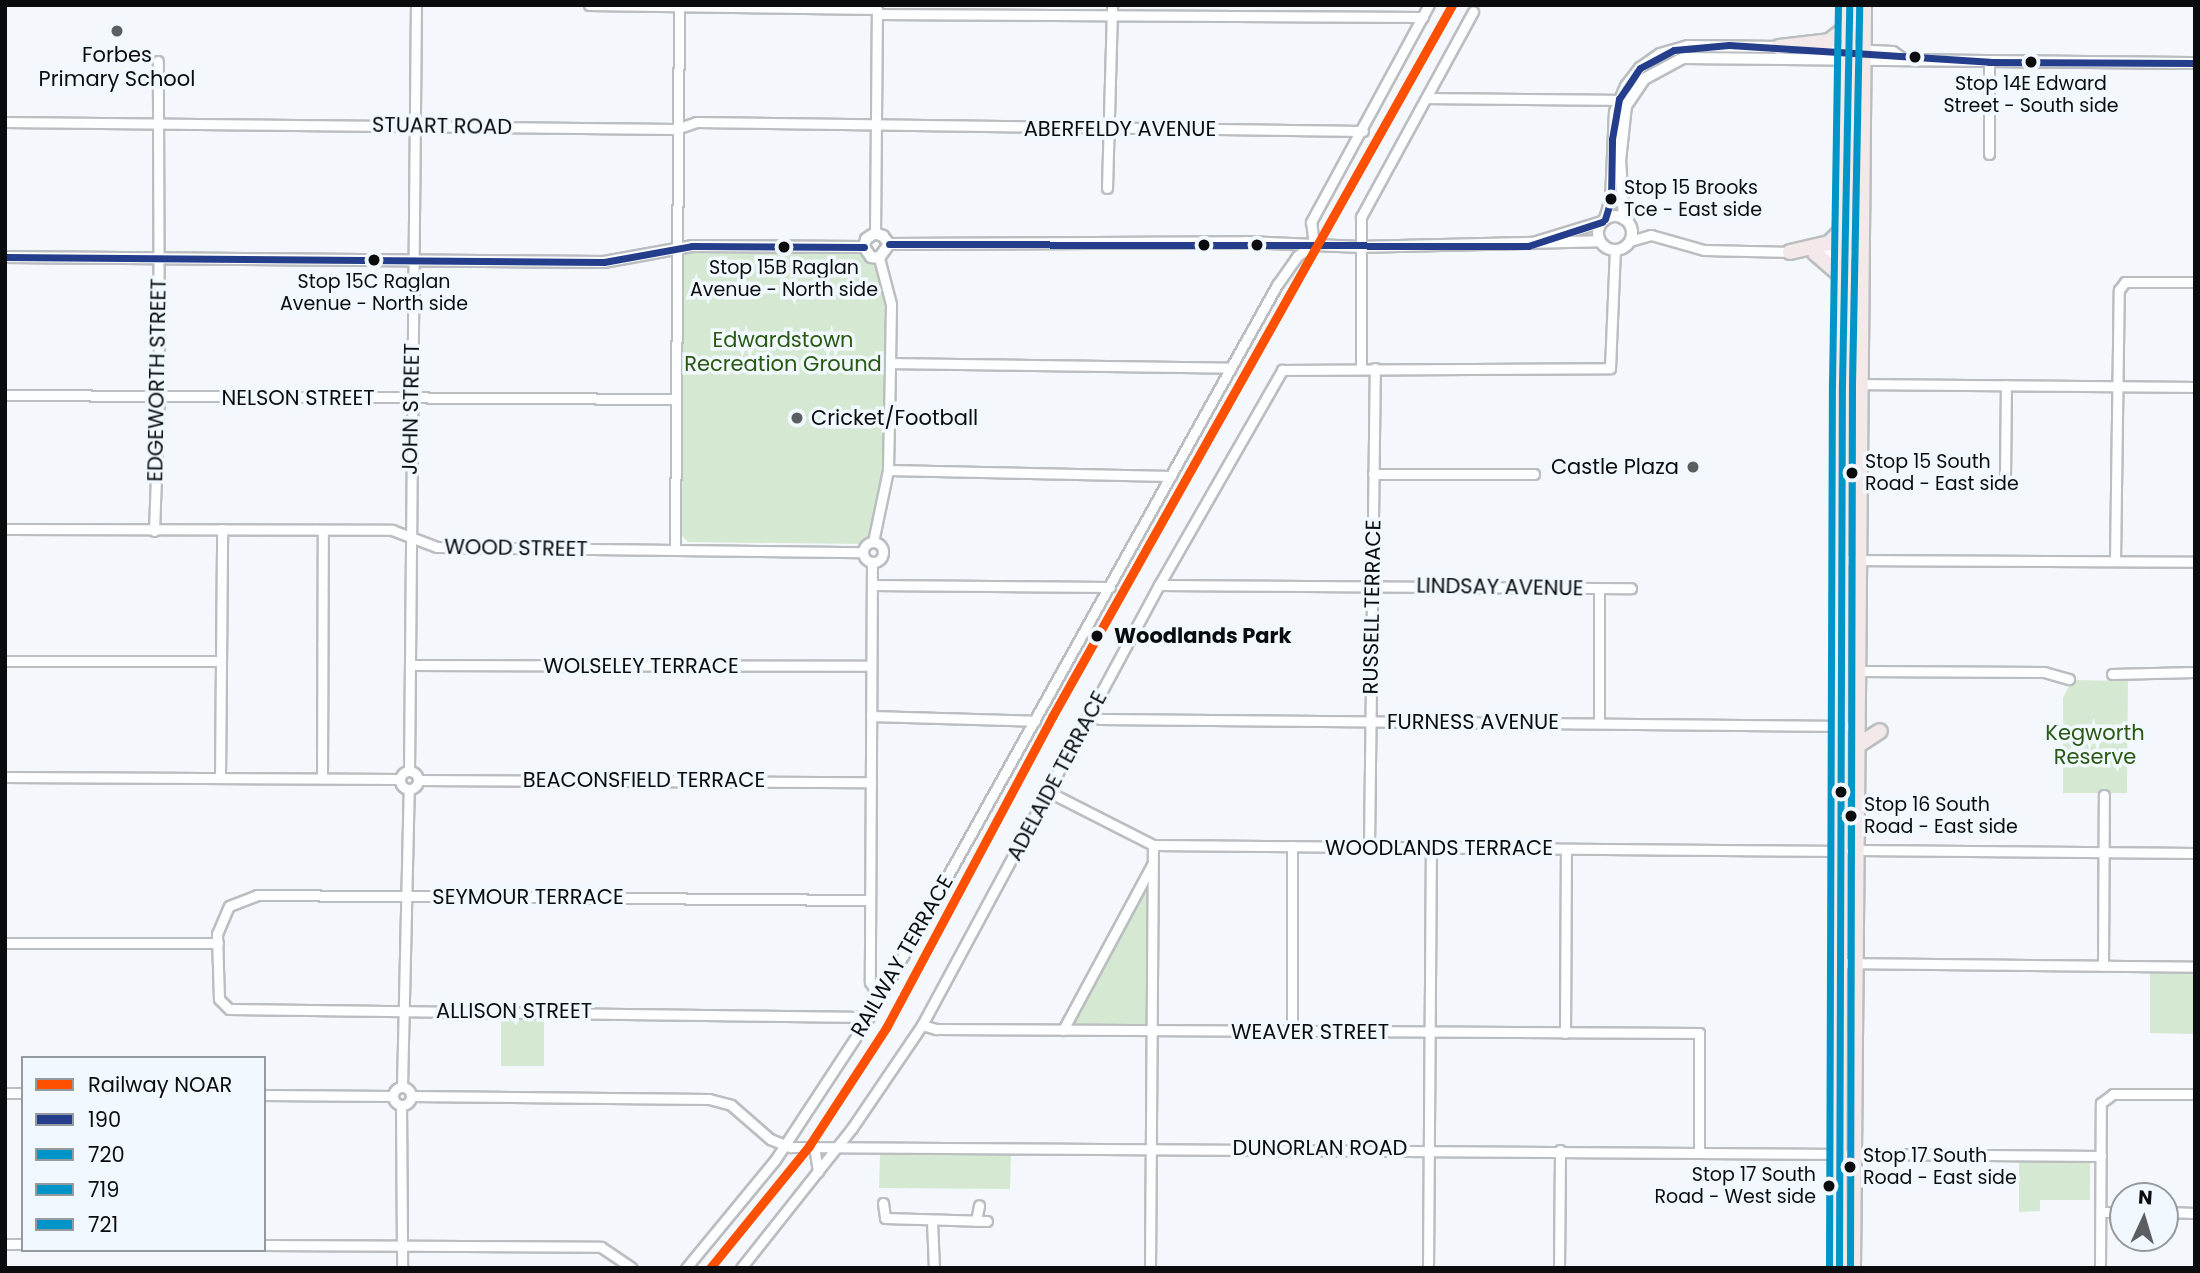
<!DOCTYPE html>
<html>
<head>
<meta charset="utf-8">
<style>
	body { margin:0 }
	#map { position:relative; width:2200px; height:1273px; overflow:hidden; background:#f4f8fc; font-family:Poppins,sans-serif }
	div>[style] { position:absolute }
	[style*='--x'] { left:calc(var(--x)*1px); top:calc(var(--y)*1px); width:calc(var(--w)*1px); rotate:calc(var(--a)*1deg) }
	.green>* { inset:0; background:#d5e9d2 }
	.roads { filter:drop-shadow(2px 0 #bbbec1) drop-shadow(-2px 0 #bbbec1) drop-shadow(0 2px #bbbec1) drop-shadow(0 -2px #bbbec1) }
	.minor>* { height:9px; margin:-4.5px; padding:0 4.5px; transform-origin:4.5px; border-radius:4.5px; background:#fdfeff }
	.minor>.ring { margin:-4.5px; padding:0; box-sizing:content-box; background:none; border:9px solid #fdfeff; border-radius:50% }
	.tertiary>* { height:10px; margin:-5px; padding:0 5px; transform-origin:5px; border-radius:5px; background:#fdfeff }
	.tertiary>.ring { margin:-5px; padding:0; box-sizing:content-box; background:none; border:10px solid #fdfeff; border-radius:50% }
	.trunk>* { height:14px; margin:-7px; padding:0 7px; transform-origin:7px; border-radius:7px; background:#f2e9e8 }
	.bus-1>* { height:7px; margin:-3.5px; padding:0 3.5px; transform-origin:3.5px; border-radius:3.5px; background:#243e8c }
	.bus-2>* { height:7px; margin:-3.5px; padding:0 3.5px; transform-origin:3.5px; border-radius:3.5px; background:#0095c8 }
	.bus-3>* { height:7px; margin:-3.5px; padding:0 3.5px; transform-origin:3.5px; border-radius:3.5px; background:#0095c8 }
	.bus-4>* { height:7px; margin:-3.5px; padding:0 3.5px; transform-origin:3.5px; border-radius:3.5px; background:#0095c8 }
	.rail-1>* { height:9px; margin:-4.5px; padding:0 4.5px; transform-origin:4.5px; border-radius:4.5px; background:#fe5000 }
	.dots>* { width:19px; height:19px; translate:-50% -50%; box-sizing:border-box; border:4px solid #f1f8ff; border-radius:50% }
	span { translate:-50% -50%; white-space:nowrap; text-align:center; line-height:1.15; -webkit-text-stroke:7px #f1f8ff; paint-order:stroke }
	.bus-label { font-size:19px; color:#0a0c0e }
	.left { translate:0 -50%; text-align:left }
	.right { translate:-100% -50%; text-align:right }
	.poi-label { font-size:21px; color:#0a0c0e }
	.street-label { font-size:21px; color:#0a0c0e }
	.park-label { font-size:21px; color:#285812 }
	.stop-label { font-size:21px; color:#0a0c0e; font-weight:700 }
	.frame { position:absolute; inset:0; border:7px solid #0a0c0e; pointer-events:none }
	.legend { position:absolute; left:21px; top:1056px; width:245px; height:196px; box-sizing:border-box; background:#f1f8ff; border:2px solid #959a9f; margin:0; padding:9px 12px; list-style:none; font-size:21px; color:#0a0c0e }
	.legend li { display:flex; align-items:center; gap:14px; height:35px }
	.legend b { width:35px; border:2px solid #959a9f }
	.north { position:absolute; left:2109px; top:1182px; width:70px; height:70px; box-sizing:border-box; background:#f1f8ff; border:2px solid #959a9f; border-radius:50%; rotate:4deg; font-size:19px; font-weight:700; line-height:28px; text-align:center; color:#0a0c0e }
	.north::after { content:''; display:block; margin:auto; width:24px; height:32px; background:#5c5f61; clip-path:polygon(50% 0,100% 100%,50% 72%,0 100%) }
</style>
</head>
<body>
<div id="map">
	<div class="green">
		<div style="clip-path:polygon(678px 250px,862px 250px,877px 260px,886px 300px,882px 475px,868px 537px,861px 544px,688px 542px,682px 536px)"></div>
		<div style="clip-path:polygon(2072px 680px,2128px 681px,2127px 793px,2063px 793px,2063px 698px)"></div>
		<div style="clip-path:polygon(1149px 881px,1147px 1026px,1069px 1025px)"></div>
		<div style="clip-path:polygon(2150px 973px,2195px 974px,2195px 1034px,2150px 1033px)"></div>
		<div style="clip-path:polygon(501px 1019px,544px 1019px,544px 1066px,501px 1066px)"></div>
		<div style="clip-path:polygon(880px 1153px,1011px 1155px,1010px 1189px,879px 1188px)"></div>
		<div style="clip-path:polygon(2090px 1162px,2090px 1200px,2040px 1200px,2040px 1211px,2019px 1212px,2019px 1163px)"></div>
	</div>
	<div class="roads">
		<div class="minor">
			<div style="--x:589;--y:5;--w:288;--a:0.8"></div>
			<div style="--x:877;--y:14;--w:546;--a:0.31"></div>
			<div style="--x:1427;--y:98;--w:197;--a:0.6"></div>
			<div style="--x:5;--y:122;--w:671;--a:0.6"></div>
			<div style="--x:676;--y:129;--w:21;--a:-19"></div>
			<div style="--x:696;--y:122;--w:667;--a:0.77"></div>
			<div style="--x:1989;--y:154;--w:92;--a:-90"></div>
			<div style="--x:1107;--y:188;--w:183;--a:-88.4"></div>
			<div style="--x:875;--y:233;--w:223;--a:-89.5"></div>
			<div style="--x:1630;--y:241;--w:22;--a:-16"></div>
			<div style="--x:1651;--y:235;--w:55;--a:15.8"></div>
			<div style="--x:1704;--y:250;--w:89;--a:1.3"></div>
			<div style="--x:1814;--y:253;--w:47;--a:1.2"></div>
			<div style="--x:890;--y:363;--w:341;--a:0.8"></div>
			<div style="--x:1361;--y:368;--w:151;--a:-90"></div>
			<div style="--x:1361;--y:217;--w:234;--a:-61.4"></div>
			<div style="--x:1857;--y:384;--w:338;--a:0.5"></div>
			<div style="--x:5;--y:395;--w:670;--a:0.34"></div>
			<div style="--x:888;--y:470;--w:283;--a:1.2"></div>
			<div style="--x:1373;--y:474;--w:161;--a:0"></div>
			<div style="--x:2005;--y:477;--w:92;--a:-89.4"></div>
			<div style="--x:5;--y:529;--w:387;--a:0.1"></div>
			<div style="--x:392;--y:530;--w:48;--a:20.7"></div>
			<div style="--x:437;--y:547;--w:426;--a:0.7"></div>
			<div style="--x:154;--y:531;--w:134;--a:-87.9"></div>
			<div style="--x:159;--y:397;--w:336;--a:-90.2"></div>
			<div style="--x:873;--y:542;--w:74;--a:-78.2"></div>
			<div style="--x:888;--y:470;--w:107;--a:-88.9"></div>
			<div style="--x:890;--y:363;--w:59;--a:-89"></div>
			<div style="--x:891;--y:304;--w:48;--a:-104.6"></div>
			<div class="ring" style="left:863px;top:542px;width:11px;height:11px"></div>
			<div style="--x:675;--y:549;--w:543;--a:-89.58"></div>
			<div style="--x:1844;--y:560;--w:351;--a:0.3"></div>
			<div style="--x:2115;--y:561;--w:271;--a:-89.2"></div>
			<div style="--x:2119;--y:290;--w:10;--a:-53"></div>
			<div style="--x:2125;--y:282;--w:70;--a:0"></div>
			<div style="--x:872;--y:562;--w:420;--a:90.3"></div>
			<div style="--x:870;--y:982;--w:17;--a:57"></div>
			<div style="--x:872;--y:585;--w:238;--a:0.5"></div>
			<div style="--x:1159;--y:585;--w:472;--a:0.4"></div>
			<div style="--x:5;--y:661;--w:215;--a:0"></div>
			<div style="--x:410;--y:665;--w:461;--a:0.1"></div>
			<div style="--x:1858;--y:671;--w:186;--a:0.3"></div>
			<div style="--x:2044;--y:672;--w:26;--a:16"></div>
			<div style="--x:2112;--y:674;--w:83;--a:-1.4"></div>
			<div style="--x:1089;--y:714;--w:12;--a:24"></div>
			<div style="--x:1100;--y:719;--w:746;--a:0.54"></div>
			<div style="--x:871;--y:716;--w:164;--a:1.7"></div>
			<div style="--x:1599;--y:723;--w:135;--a:-90"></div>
			<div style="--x:409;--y:771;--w:766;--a:-89.48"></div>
			<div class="ring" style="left:400px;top:771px;width:9px;height:9px"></div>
			<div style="--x:5;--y:777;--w:395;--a:0.3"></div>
			<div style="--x:220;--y:778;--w:249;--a:-89.5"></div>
			<div style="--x:322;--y:778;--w:248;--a:-89.8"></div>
			<div style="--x:418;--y:780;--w:453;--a:0.3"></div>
			<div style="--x:1047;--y:791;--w:119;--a:27"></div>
			<div style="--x:1153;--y:845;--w:690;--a:0.5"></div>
			<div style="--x:1369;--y:847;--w:479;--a:-89.3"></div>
			<div style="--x:1856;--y:850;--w:339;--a:0.5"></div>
			<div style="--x:5;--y:943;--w:213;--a:0"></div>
			<div style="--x:1842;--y:963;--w:353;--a:0.6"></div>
			<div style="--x:2103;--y:966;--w:171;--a:-89.7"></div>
			<div style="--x:869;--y:1017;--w:640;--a:-179.28"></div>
			<div style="--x:229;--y:1009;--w:14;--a:-135"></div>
			<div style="--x:219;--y:999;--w:65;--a:-91.8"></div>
			<div style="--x:217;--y:934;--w:30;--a:-67"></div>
			<div style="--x:229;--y:906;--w:30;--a:-21"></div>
			<div style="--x:257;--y:895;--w:613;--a:0.47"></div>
			<div style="--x:922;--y:1025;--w:15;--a:16"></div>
			<div style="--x:936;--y:1029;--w:763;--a:0.3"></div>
			<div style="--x:1699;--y:1033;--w:119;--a:90"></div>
			<div style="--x:1063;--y:1030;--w:187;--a:-61.7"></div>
			<div style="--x:1292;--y:1032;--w:186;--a:-90"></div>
			<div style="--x:1565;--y:1033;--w:184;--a:-89.7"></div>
			<div style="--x:402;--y:1087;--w:298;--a:-88.7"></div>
			<div class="ring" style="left:393px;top:1087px;width:9px;height:9px"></div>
			<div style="--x:5;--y:1093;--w:18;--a:0"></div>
			<div style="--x:264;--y:1095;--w:129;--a:0.4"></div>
			<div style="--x:411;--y:1096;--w:298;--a:0.6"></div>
			<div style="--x:709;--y:1099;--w:23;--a:15"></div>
			<div style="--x:731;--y:1105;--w:52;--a:41.1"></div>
			<div style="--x:770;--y:1139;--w:22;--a:22"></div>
			<div style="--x:790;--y:1147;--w:1053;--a:0.38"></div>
			<div style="--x:401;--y:1105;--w:163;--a:89.6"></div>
			<div style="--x:814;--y:1146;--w:26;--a:81"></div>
			<div style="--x:1867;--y:1154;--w:234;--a:0.5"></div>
			<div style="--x:883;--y:1203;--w:15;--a:82"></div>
			<div style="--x:885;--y:1218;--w:102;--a:1.7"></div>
			<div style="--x:2101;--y:1212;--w:22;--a:0"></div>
			<div style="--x:2165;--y:1212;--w:30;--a:2"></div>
			<div style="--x:976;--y:1221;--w:16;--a:-79"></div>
			<div style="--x:932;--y:1222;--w:46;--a:87.5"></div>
			<div style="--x:5;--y:1244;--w:18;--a:0"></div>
			<div style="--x:264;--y:1245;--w:337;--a:0.3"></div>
			<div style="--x:601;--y:1247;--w:37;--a:34"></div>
			<div style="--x:686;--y:1268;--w:140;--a:-50.5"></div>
			<div style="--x:775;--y:1160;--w:171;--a:-56.7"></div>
			<div style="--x:869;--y:1017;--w:838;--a:-60.87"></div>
			<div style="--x:1277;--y:285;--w:35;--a:-55"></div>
			<div style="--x:1297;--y:256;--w:20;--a:-33"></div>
			<div style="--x:1314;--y:245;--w:23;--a:-97"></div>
			<div style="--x:1311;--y:222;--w:247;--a:-61.5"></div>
			<div style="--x:741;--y:1268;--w:179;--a:-51.6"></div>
			<div style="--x:852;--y:1128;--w:125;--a:-55.8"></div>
			<div style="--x:922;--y:1025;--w:500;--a:-61.7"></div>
			<div style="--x:1159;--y:585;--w:248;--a:-60.2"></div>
			<div style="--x:1282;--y:370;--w:328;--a:-0.3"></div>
			<div style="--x:1610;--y:368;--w:118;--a:-87.6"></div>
			<div style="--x:1150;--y:1268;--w:423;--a:-89.6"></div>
			<div style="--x:1428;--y:1268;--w:420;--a:-89.6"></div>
			<div style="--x:1559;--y:1268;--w:118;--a:-89.5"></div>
			<div style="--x:2100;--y:1268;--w:165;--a:-89.7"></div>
			<div style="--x:2101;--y:1103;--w:15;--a:-37"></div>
			<div style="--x:2113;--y:1094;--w:82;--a:0"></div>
		</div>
		<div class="tertiary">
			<div style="--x:1810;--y:48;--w:83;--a:2.8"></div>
			<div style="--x:1893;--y:52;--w:9;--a:36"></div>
			<div class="ring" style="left:1598px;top:216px;width:24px;height:24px"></div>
			<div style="--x:1605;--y:219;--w:21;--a:-73"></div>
			<div style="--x:1611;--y:199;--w:87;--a:-87.4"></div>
			<div style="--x:1615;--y:112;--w:28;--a:-67"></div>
			<div style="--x:1626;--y:86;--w:23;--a:-52"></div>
			<div style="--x:1640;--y:68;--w:24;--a:-35"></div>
			<div style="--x:1660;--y:54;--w:29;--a:-16"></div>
			<div style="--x:1688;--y:46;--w:96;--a:0.6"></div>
			<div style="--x:1624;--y:219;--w:58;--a:-93.9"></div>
			<div style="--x:1620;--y:161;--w:55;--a:-83.8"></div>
			<div style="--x:1626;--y:106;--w:32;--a:-56"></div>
			<div style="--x:1644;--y:79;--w:44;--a:-28.3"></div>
			<div style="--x:1683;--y:58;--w:512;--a:0.56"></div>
			<div style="--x:1533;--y:243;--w:72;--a:-16.9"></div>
			<div style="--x:889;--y:244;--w:357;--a:-0.3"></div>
			<div style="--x:1246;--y:242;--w:115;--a:2.5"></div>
			<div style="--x:1361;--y:247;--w:239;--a:-1.4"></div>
			<div style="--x:864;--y:247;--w:8;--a:-76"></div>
			<div style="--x:866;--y:239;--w:11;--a:-34"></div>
			<div style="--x:875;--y:233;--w:9;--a:21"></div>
			<div style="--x:883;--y:236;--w:10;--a:53"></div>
			<div style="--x:864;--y:247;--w:12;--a:55"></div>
			<div style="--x:871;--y:257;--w:8;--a:7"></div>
			<div style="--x:879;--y:258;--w:17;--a:-54"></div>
			<div style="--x:5;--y:257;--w:599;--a:0.48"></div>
			<div style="--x:604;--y:262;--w:89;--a:-10.3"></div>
			<div style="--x:692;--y:246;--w:172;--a:0.3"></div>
		</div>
		<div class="trunk">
			<div style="--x:1779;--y:47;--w:50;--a:-6.8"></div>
			<div style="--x:1829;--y:41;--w:25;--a:-37"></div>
			<div style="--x:1790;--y:252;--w:40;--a:-13"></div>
			<div style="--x:1829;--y:243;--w:23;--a:-45"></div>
			<div style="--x:1815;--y:253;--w:38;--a:41"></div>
			<div style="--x:1857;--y:746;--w:27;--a:-33"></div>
			<div style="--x:1839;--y:1268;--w:884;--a:-89.81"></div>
			<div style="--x:1842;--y:384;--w:379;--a:-88.9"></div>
			<div style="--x:1853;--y:1268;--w:1263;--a:-89.5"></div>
		</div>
	</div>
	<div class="bus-1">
		<div style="--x:1605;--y:219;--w:21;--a:-73"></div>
		<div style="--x:1611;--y:199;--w:60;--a:-89"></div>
		<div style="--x:1612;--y:139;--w:41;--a:-80.1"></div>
		<div style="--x:1619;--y:99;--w:37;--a:-56"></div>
		<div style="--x:1640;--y:68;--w:38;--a:-28"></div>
		<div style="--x:1674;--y:50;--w:55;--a:-5.2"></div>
		<div style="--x:1729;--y:45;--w:261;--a:3.7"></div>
		<div style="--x:1989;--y:62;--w:206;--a:0.3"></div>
		<div style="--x:889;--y:244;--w:639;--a:0.18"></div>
		<div style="--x:1528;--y:246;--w:78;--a:-18"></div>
		<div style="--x:5;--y:257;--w:599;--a:0.48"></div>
		<div style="--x:604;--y:262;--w:89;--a:-10.3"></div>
		<div style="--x:692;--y:246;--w:172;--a:0.3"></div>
	</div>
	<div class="bus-2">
		<div style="--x:1839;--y:1268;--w:884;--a:-89.81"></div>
		<div style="--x:1842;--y:384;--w:379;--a:-88.9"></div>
	</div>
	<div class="bus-3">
		<div style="--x:1850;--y:1268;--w:884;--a:-89.87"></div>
		<div style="--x:1852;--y:384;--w:379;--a:-88.9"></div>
	</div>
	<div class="bus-4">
		<div style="--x:1829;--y:1268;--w:884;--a:-89.81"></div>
		<div style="--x:1832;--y:384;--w:379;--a:-89.1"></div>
	</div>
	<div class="rail-1">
		<div style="--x:710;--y:1268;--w:157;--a:-50.9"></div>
		<div style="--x:809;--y:1146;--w:141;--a:-56.9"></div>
		<div style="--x:886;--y:1028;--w:353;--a:-61.9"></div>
		<div style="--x:1052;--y:717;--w:817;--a:-60.67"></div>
	</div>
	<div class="dots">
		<div style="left:117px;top:31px;background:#5c5f61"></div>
		<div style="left:1915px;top:57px;background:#0a0c0e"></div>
		<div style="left:2031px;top:62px;background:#0a0c0e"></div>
		<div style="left:1611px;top:199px;background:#0a0c0e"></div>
		<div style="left:1204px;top:245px;background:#0a0c0e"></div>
		<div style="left:1257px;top:245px;background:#0a0c0e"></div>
		<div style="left:784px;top:247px;background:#0a0c0e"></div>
		<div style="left:374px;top:260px;background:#0a0c0e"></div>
		<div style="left:797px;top:418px;background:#5c5f61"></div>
		<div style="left:1693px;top:467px;background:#5c5f61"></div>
		<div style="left:1852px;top:473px;background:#0a0c0e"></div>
		<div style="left:1097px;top:636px;background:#0a0c0e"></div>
		<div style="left:1841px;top:792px;background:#0a0c0e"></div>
		<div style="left:1851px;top:816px;background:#0a0c0e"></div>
		<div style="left:1850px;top:1167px;background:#0a0c0e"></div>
		<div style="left:1829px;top:1186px;background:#0a0c0e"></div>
	</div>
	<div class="bus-label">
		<span style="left:2031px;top:95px">Stop 14E Edward<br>Street - South side</span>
		<span class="left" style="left:1624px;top:199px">Stop 15 Brooks<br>Tce - East side</span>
		<span style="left:784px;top:279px">Stop 15B Raglan<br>Avenue - North side</span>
		<span style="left:374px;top:293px">Stop 15C Raglan<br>Avenue - North side</span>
		<span class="left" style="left:1865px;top:473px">Stop 15 South<br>Road - East side</span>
		<span class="left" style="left:1864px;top:816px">Stop 16 South<br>Road - East side</span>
		<span class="left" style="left:1863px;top:1167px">Stop 17 South<br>Road - East side</span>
		<span class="right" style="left:1816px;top:1186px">Stop 17 South<br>Road - West side</span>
	</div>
	<div class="poi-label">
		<span style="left:117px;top:67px">Forbes<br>Primary School</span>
		<span class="left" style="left:811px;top:418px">Cricket/Football</span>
		<span class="right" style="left:1679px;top:467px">Castle Plaza</span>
	</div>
	<div class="street-label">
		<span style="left:442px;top:126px;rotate:1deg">STUART ROAD</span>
		<span style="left:1120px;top:129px">ABERFELDY AVENUE</span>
		<span style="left:157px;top:380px;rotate:-89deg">EDGEWORTH STREET</span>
		<span style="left:298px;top:398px">NELSON STREET</span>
		<span style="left:411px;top:409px;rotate:-89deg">JOHN STREET</span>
		<span style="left:516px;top:548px;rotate:1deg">WOOD STREET</span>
		<span style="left:1500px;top:587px;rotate:1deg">LINDSAY AVENUE</span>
		<span style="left:1372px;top:607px;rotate:-89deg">RUSSELL TERRACE</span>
		<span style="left:641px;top:666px">WOLSELEY TERRACE</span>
		<span style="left:1473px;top:722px">FURNESS AVENUE</span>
		<span style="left:1057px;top:776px;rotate:-62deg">ADELAIDE TERRACE</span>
		<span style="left:644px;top:780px">BEACONSFIELD TERRACE</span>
		<span style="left:1439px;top:848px">WOODLANDS TERRACE</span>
		<span style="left:528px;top:897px">SEYMOUR TERRACE</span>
		<span style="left:902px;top:956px;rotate:-60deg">RAILWAY TERRACE</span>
		<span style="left:514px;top:1011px">ALLISON STREET</span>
		<span style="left:1310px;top:1032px">WEAVER STREET</span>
		<span style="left:1320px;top:1148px">DUNORLAN ROAD</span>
	</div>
	<div class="park-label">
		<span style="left:783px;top:352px">Edwardstown<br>Recreation Ground</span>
		<span style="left:2095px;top:745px">Kegworth<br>Reserve</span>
	</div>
	<div class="stop-label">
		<span class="left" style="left:1114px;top:636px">Woodlands Park</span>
	</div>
	<div class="frame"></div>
	<ul class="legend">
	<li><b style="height:9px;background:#fe5000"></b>Railway NOAR</li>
	<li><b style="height:9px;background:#243e8c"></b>190</li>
	<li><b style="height:9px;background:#0095c8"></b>720</li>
	<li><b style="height:9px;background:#0095c8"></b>719</li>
	<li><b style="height:9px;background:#0095c8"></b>721</li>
	</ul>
	<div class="north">N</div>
</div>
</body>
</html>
